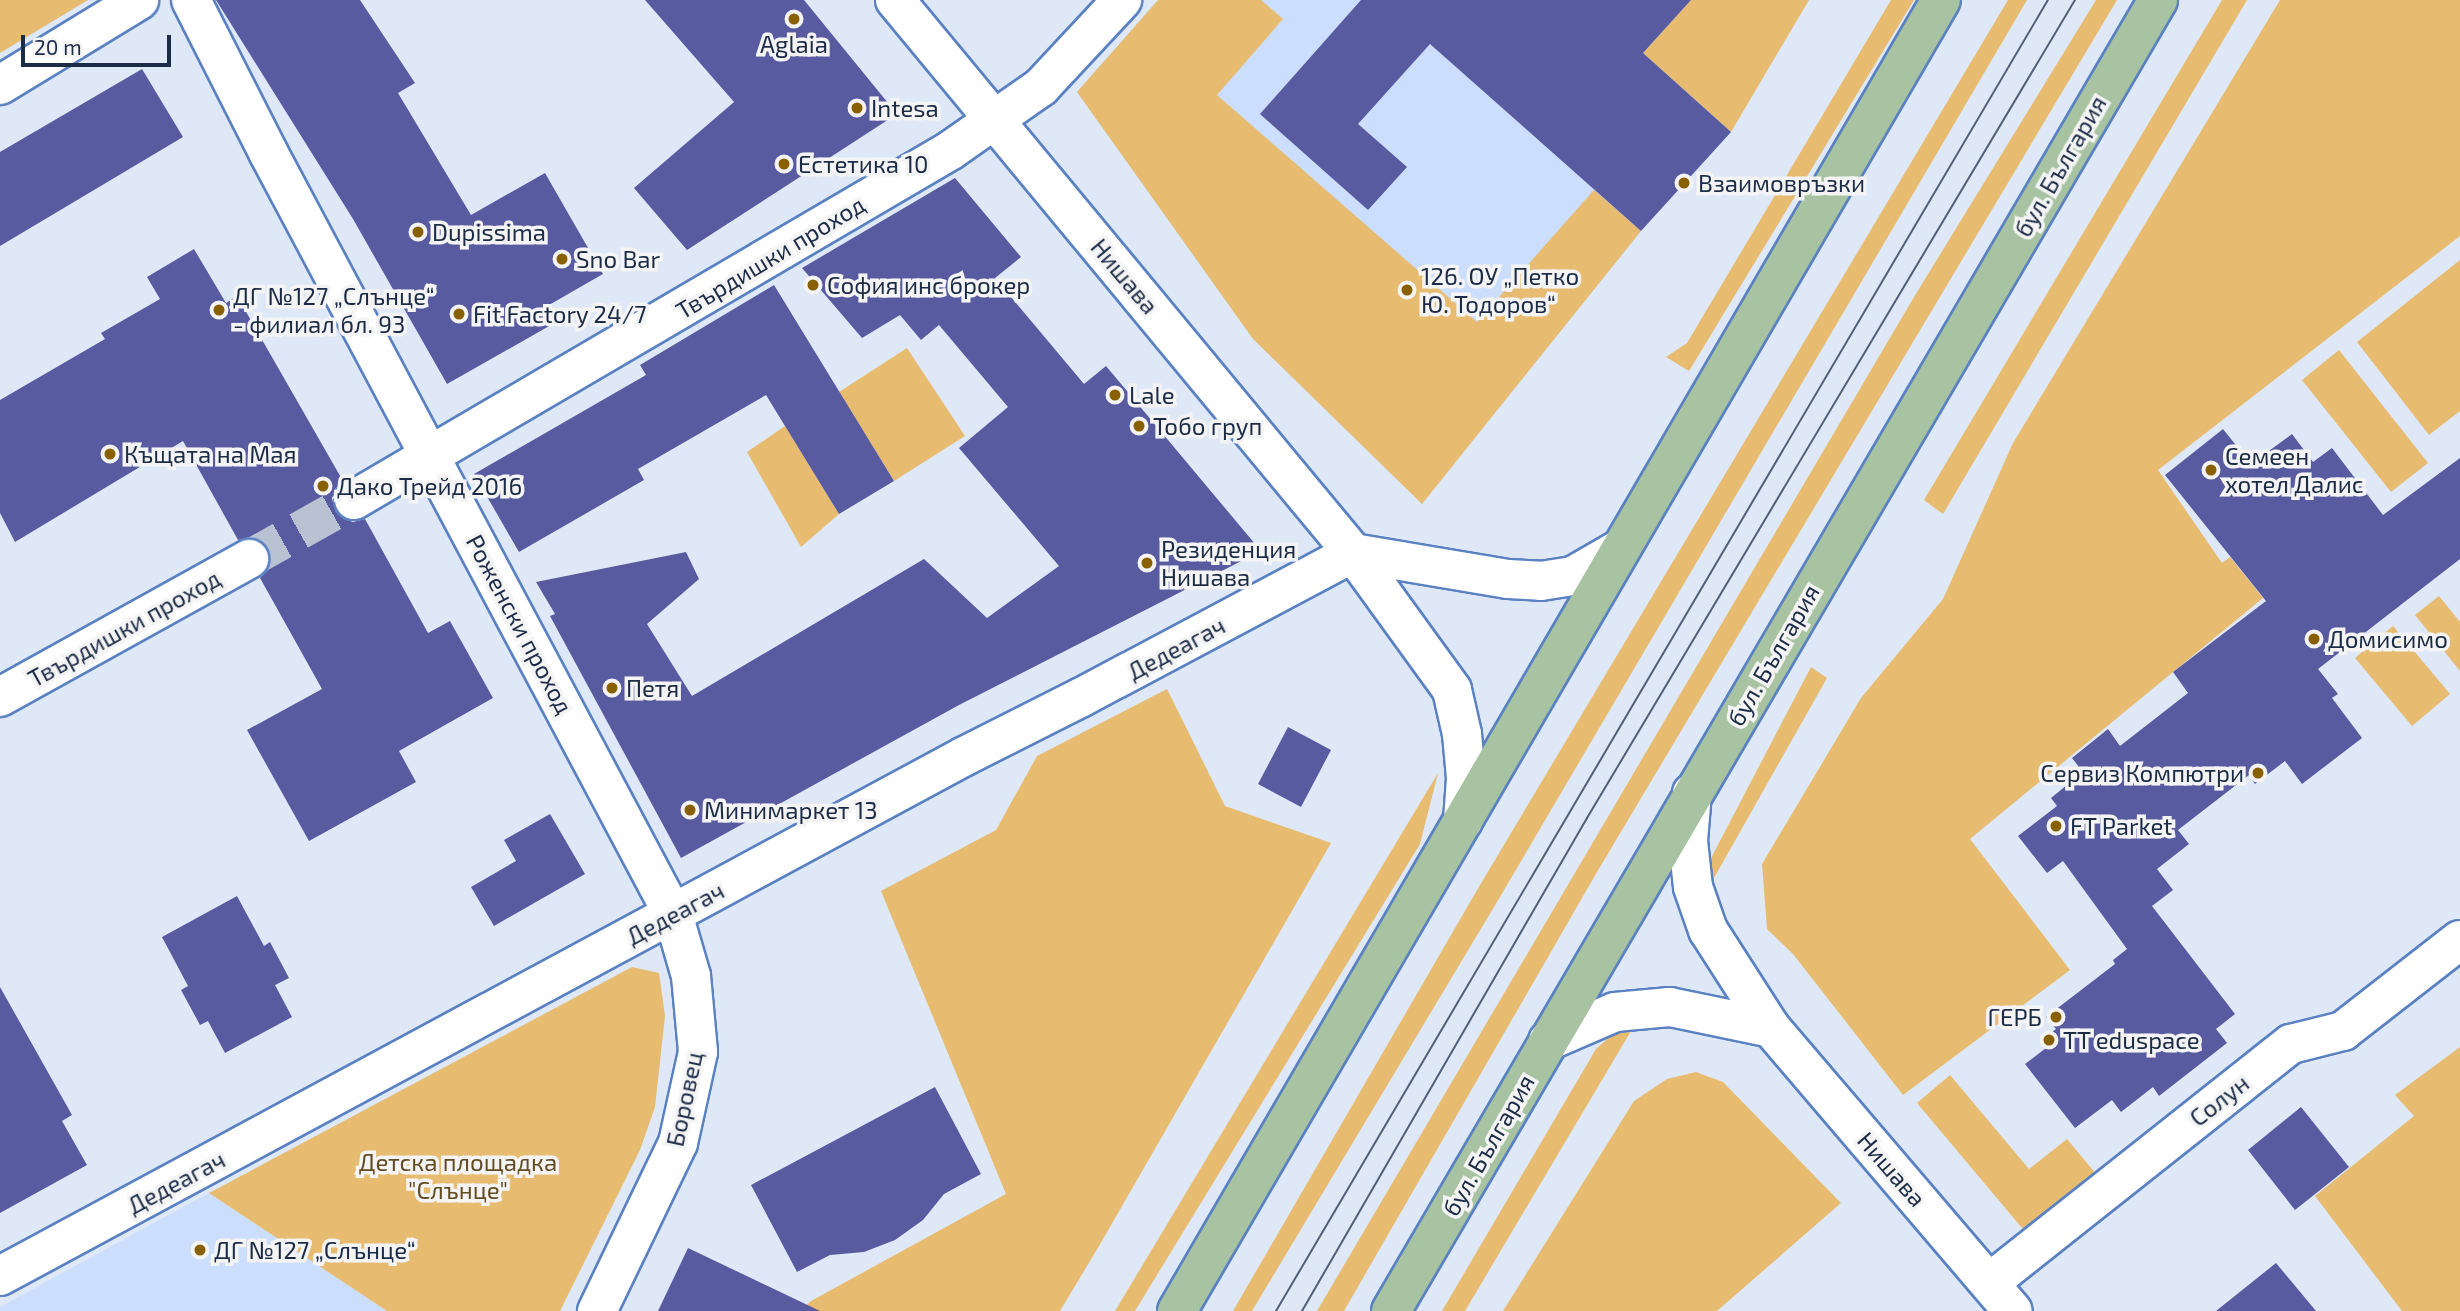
<!DOCTYPE html>
<html>
<head>
<meta charset="utf-8">
<style>
	body { margin:0 }
	#map { position:relative; width:2460px; height:1311px; overflow:hidden; background:#dfe8f6; font-family:"Exo 2",sans-serif }
	div>[style] { position:absolute }
	[style*='--x'] { left:calc(var(--x)*1px); top:calc(var(--y)*1px); width:calc(var(--w)*1px); rotate:calc(var(--a)*1deg) }
	.built>* { inset:0; background:#cbdefd }
	.green>* { inset:0; background:#e7bb70 }
	.building>* { inset:0; background:#585ba0 }
	.minor-tunnel>* { height:38px; margin-top:-19px; transform-origin:0; background:repeating-linear-gradient(90deg,#b8c2d3 0 38px,transparent 0 57px) }
	.roads { filter:drop-shadow(2px 0 #5a81c2) drop-shadow(-2px 0 #5a81c2) drop-shadow(0 2px #5a81c2) drop-shadow(0 -2px #5a81c2) }
	.minor>* { height:38px; margin:-19px; padding:0 19px; transform-origin:19px; border-radius:19px; background:#fff }
	.tertiary>* { height:38px; margin:-19px; padding:0 19px; transform-origin:19px; border-radius:19px; background:#fff }
	.primary>* { height:38px; margin:-19px; padding:0 19px; transform-origin:19px; border-radius:19px; background:#a7c3a1 }
	.tram>* { height:2px; margin:-1px; padding:0 1px; transform-origin:1px; border-radius:1px; background:#515f77 }
	.dots>* { width:19px; height:19px; translate:-50% -50%; box-sizing:border-box; border:4px solid #f4f4f4; border-radius:50% }
	span { translate:-50% -50%; white-space:nowrap; text-align:center; line-height:1.15; -webkit-text-stroke:7px #f4f4f4; paint-order:stroke }
	.poi-label { font-size:24px; color:#1c2c47 }
	.left { translate:0 -50%; text-align:left }
	.right { translate:-100% -50%; text-align:right }
	.street-label { font-size:24px; color:#1c2c47 }
	.park-label { font-size:24px; color:#644d23 }
	.scale { position:absolute; left:21px; top:35px; width:150px; height:32px; box-sizing:border-box; border:4px solid #1c2c47; border-top:0; padding-left:9px; font-size:21px; line-height:24px; white-space:nowrap; color:#1c2c47; -webkit-text-stroke:5px #f4f4f4; paint-order:stroke }
</style>
</head>
<body>
<div id="map">
	<div class="built">
		<div style="clip-path:polygon(1158px 0,1691px 0,1643px 53px,1731px 132px,1641px 231px,1422px 504px,1253px 339px,1077px 92px)"></div>
		<div style="clip-path:polygon(209px 1193px,387px 1311px,0 1311px,0 1307px)"></div>
	</div>
	<div class="green">
		<div style="clip-path:polygon(0 0,88px 0,0 53px)"></div>
		<div style="clip-path:polygon(1158px 0,1261px 0,1283px 19px,1217px 95px,1477px 322px,1594px 190px,1641px 231px,1422px 504px,1253px 339px,1077px 92px)"></div>
		<div style="clip-path:polygon(1691px 0,1809px 0,1731px 132px,1643px 53px)"></div>
		<div style="clip-path:polygon(1891px 0,1914px 0,1689px 371px,1666px 357px,1687px 343px)"></div>
		<div style="clip-path:polygon(2008px 0,2027px 0,1497px 902px,1252px 1311px,1233px 1311px,1480px 885px)"></div>
		<div style="clip-path:polygon(2096px 0,2117px 0,1597px 872px,1344px 1311px,1317px 1311px,1914px 297px)"></div>
		<div style="clip-path:polygon(2222px 0,2247px 0,1943px 514px,1924px 500px)"></div>
		<div style="clip-path:polygon(2280px 0,2460px 0,2460px 236px,2158px 470px,2222px 563px,2230px 557px,2263px 598px,1970px 839px,2070px 970px,1903px 1095px,1793px 954px,1767px 929px,1762px 864px,1861px 698px,1943px 599px,2013px 443px)"></div>
		<div style="clip-path:polygon(2460px 260px,2460px 411px,2429px 435px,2357px 342px)"></div>
		<div style="clip-path:polygon(907px 348px,965px 436px,894px 481px,839px 392px)"></div>
		<div style="clip-path:polygon(2339px 350px,2428px 463px,2391px 492px,2302px 380px)"></div>
		<div style="clip-path:polygon(785px 426px,839px 514px,801px 547px,747px 452px)"></div>
		<div style="clip-path:polygon(2439px 596px,2460px 622px,2460px 671px,2415px 615px)"></div>
		<div style="clip-path:polygon(2393px 626px,2450px 694px,2412px 726px,2355px 658px)"></div>
		<div style="clip-path:polygon(1811px 667px,1827px 678px,1710px 885px,1709px 862px)"></div>
		<div style="clip-path:polygon(1167px 689px,1225px 806px,1331px 843px,1099px 1246px,1060px 1311px,800px 1311px,811px 1301px,1006px 1194px,881px 891px,996px 830px,1037px 756px)"></div>
		<div style="clip-path:polygon(1438px 773px,1420px 844px,1135px 1311px,1115px 1311px)"></div>
		<div style="clip-path:polygon(632px 967px,659px 973px,665px 1016px,655px 1107px,640px 1150px,560px 1311px,387px 1311px,209px 1193px)"></div>
		<div style="clip-path:polygon(1631px 1031px,1465px 1311px,1442px 1311px,1596px 1049px,1612px 1035px)"></div>
		<div style="clip-path:polygon(2460px 1047px,2460px 1311px,2402px 1311px,2315px 1196px,2414px 1116px,2395px 1095px)"></div>
		<div style="clip-path:polygon(1696px 1072px,1723px 1082px,1841px 1203px,1717px 1311px,1503px 1311px,1634px 1101px,1667px 1079px)"></div>
		<div style="clip-path:polygon(1950px 1075px,2029px 1169px,2067px 1139px,2097px 1175px,2027px 1234px,1917px 1103px)"></div>
	</div>
	<div class="building">
		<div style="clip-path:polygon(216px 0,360px 0,415px 83px,398px 93px,471px 215px,545px 173px,603px 274px,549px 305px,558px 321px,447px 384px,353px 219px)"></div>
		<div style="clip-path:polygon(645px 0,804px 0,897px 114px,687px 250px,634px 188px,734px 102px)"></div>
		<div style="clip-path:polygon(1361px 0,1691px 0,1643px 53px,1731px 132px,1641px 231px,1430px 44px,1358px 124px,1407px 167px,1368px 210px,1260px 114px)"></div>
		<div style="clip-path:polygon(142px 69px,183px 137px,0 246px,0 152px)"></div>
		<div style="clip-path:polygon(955px 178px,1021px 257px,995px 278px,1084px 384px,1106px 366px,1261px 551px,959px 705px,681px 858px,550px 616px,555px 614px,536px 582px,686px 552px,699px 579px,647px 624px,692px 696px,924px 559px,987px 618px,1059px 566px,959px 448px,1008px 407px,939px 325px,921px 340px,900px 315px,862px 338px,802px 268px)"></div>
		<div style="clip-path:polygon(194px 249px,226px 303px,237px 296px,343px 481px,335px 489px,332px 499px,336px 512px,344px 519px,353px 522px,365px 519px,428px 633px,450px 621px,493px 698px,399px 751px,416px 782px,309px 841px,247px 730px,322px 689px,260px 578px,267px 571px,271px 560px,268px 548px,260px 540px,250px 537px,238px 540px,183px 441px,15px 542px,0 513px,0 400px,105px 339px,101px 333px,160px 299px,147px 277px)"></div>
		<div style="clip-path:polygon(774px 285px,894px 481px,839px 514px,766px 395px,638px 469px,644px 480px,519px 552px,474px 474px,646px 375px,640px 365px)"></div>
		<div style="clip-path:polygon(2223px 429px,2251px 464px,2292px 434px,2313px 462px,2332px 448px,2383px 515px,2460px 458px,2460px 559px,2318px 669px,2338px 694px,2332px 698px,2362px 738px,2302px 784px,2285px 761px,2255px 784px,2249px 775px,2178px 830px,2189px 844px,2157px 869px,2173px 890px,2152px 906px,2235px 1014px,2216px 1029px,2227px 1043px,2159px 1096px,2153px 1087px,2121px 1112px,2112px 1100px,2075px 1128px,2025px 1064px,2046px 1048px,2040px 1041px,2056px 1029px,2046px 1017px,2115px 964px,2113px 960px,2127px 949px,2063px 861px,2047px 873px,2018px 836px,2057px 806px,2051px 798px,2083px 772px,2072px 758px,2108px 729px,2120px 746px,2188px 693px,2173px 672px,2266px 601px,2165px 475px)"></div>
		<div style="clip-path:polygon(1288px 727px,1331px 750px,1301px 807px,1258px 784px)"></div>
		<div style="clip-path:polygon(550px 814px,585px 874px,494px 926px,471px 887px,516px 861px,504px 840px)"></div>
		<div style="clip-path:polygon(237px 896px,264px 946px,270px 942px,289px 978px,275px 985px,292px 1017px,225px 1053px,208px 1021px,200px 1025px,181px 990px,188px 986px,162px 937px)"></div>
		<div style="clip-path:polygon(0 987px,72px 1115px,62px 1121px,87px 1165px,0 1213px)"></div>
		<div style="clip-path:polygon(935px 1087px,981px 1174px,944px 1194px,923px 1220px,895px 1240px,864px 1252px,830px 1255px,797px 1272px,751px 1185px)"></div>
		<div style="clip-path:polygon(2301px 1107px,2349px 1167px,2295px 1210px,2248px 1150px)"></div>
		<div style="clip-path:polygon(688px 1248px,820px 1311px,658px 1311px)"></div>
		<div style="clip-path:polygon(2276px 1263px,2316px 1311px,2216px 1311px)"></div>
	</div>
	<div class="minor-tunnel">
		<div style="--x:249;--y:559;--w:120;--a:-29.3"></div>
	</div>
	<div class="roads">
		<div class="minor">
			<div style="--x:191;--y:0;--w:170;--a:63.1"></div>
			<div style="--x:268;--y:152;--w:863;--a:62.01"></div>
			<div style="--x:673;--y:914;--w:65;--a:73.8"></div>
			<div style="--x:691;--y:976;--w:76;--a:84.7"></div>
			<div style="--x:698;--y:1052;--w:93;--a:102.4"></div>
			<div style="--x:678;--y:1143;--w:187;--a:115.7"></div>
			<div style="--x:0;--y:85;--w:163;--a:-31.4"></div>
			<div style="--x:354;--y:500;--w:692;--a:-30.38"></div>
			<div style="--x:951;--y:150;--w:110;--a:-35"></div>
			<div style="--x:1041;--y:87;--w:119;--a:-47"></div>
			<div style="--x:0;--y:697;--w:285;--a:-29"></div>
			<div style="--x:1692;--y:793;--w:48;--a:94.8"></div>
			<div style="--x:1688;--y:841;--w:46;--a:83.8"></div>
			<div style="--x:1693;--y:887;--w:46;--a:70.8"></div>
			<div style="--x:1708;--y:930;--w:117;--a:57.3"></div>
			<div style="--x:1771;--y:1028;--w:372;--a:49.5"></div>
			<div style="--x:1548;--y:1041;--w:73;--a:-23.4"></div>
			<div style="--x:1615;--y:1012;--w:55;--a:-5.2"></div>
			<div style="--x:1670;--y:1007;--w:103;--a:11.7"></div>
			<div style="--x:0;--y:1276;--w:1096;--a:-28.32"></div>
			<div style="--x:965;--y:756;--w:129;--a:-26.8"></div>
			<div style="--x:1080;--y:698;--w:309;--a:-28"></div>
			<div style="--x:1989;--y:1283;--w:385;--a:-38.4"></div>
			<div style="--x:2291;--y:1044;--w:54;--a:-14"></div>
			<div style="--x:2343;--y:1031;--w:148;--a:-37.9"></div>
		</div>
		<div class="tertiary">
			<div style="--x:895;--y:0;--w:718;--a:50.37"></div>
			<div style="--x:1353;--y:553;--w:169;--a:54.1"></div>
			<div style="--x:1452;--y:690;--w:45;--a:77.2"></div>
			<div style="--x:1462;--y:734;--w:44;--a:84.8"></div>
			<div style="--x:1466;--y:778;--w:43;--a:94"></div>
			<div style="--x:1353;--y:553;--w:157;--a:9.5"></div>
			<div style="--x:1508;--y:579;--w:33;--a:3"></div>
			<div style="--x:1541;--y:581;--w:32;--a:-9"></div>
			<div style="--x:1573;--y:576;--w:52;--a:-30"></div>
		</div>
		<div class="primary">
			<div style="--x:1177;--y:1311;--w:1517;--a:-59.77"></div>
			<div style="--x:1391;--y:1311;--w:1519;--a:-59.67"></div>
		</div>
	</div>
	<div class="tram">
		<div style="--x:1276;--y:1311;--w:1521;--a:-59.51"></div>
		<div style="--x:1302;--y:1311;--w:569;--a:-59.97"></div>
		<div style="--x:1587;--y:818;--w:953;--a:-59.18"></div>
	</div>
	<div class="dots">
		<div style="left:794px;top:19px;background:#896000"></div>
		<div style="left:857px;top:108px;background:#896000"></div>
		<div style="left:784px;top:164px;background:#896000"></div>
		<div style="left:1684px;top:183px;background:#896000"></div>
		<div style="left:418px;top:232px;background:#896000"></div>
		<div style="left:562px;top:259px;background:#896000"></div>
		<div style="left:813px;top:285px;background:#896000"></div>
		<div style="left:1407px;top:290px;background:#896000"></div>
		<div style="left:219px;top:310px;background:#896000"></div>
		<div style="left:459px;top:314px;background:#896000"></div>
		<div style="left:1115px;top:395px;background:#896000"></div>
		<div style="left:1139px;top:426px;background:#896000"></div>
		<div style="left:110px;top:454px;background:#896000"></div>
		<div style="left:2211px;top:470px;background:#896000"></div>
		<div style="left:323px;top:486px;background:#896000"></div>
		<div style="left:1147px;top:563px;background:#896000"></div>
		<div style="left:2314px;top:639px;background:#896000"></div>
		<div style="left:612px;top:688px;background:#896000"></div>
		<div style="left:2258px;top:773px;background:#896000"></div>
		<div style="left:690px;top:810px;background:#896000"></div>
		<div style="left:2056px;top:826px;background:#896000"></div>
		<div style="left:2056px;top:1017px;background:#896000"></div>
		<div style="left:2049px;top:1040px;background:#896000"></div>
		<div style="left:200px;top:1250px;background:#896000"></div>
	</div>
	<div class="poi-label">
		<span style="left:794px;top:44px">Aglaia</span>
		<span class="left" style="left:871px;top:108px">Intesa</span>
		<span class="left" style="left:798px;top:164px">Естетика 10</span>
		<span class="left" style="left:1698px;top:183px">Взаимовръзки</span>
		<span class="left" style="left:432px;top:232px">Dupissima</span>
		<span class="left" style="left:576px;top:259px">Sno Bar</span>
		<span class="left" style="left:1421px;top:290px">126. ОУ „Петко<br>Ю. Тодоров“</span>
		<span class="left" style="left:827px;top:285px">София инс брокер</span>
		<span class="left" style="left:233px;top:310px">ДГ №127 „Слънце“<br>- филиал бл. 93</span>
		<span class="left" style="left:473px;top:314px">Fit Factory 24/7</span>
		<span class="left" style="left:1129px;top:395px">Lale</span>
		<span class="left" style="left:1153px;top:426px">Тобо груп</span>
		<span class="left" style="left:124px;top:454px">Къщата на Мая</span>
		<span class="left" style="left:2225px;top:470px">Семеен<br>хотел Далис</span>
		<span class="left" style="left:337px;top:486px">Дако Трейд 2016</span>
		<span class="left" style="left:1161px;top:563px">Резиденция<br>Нишава</span>
		<span class="left" style="left:2328px;top:639px">Домисимо</span>
		<span class="left" style="left:626px;top:688px">Петя</span>
		<span class="right" style="left:2244px;top:773px">Сервиз Компютри</span>
		<span class="left" style="left:704px;top:810px">Минимаркет 13</span>
		<span class="left" style="left:2070px;top:826px">FT Parket</span>
		<span class="right" style="left:2042px;top:1017px">ГЕРБ</span>
		<span class="left" style="left:2063px;top:1040px">TT eduspace</span>
		<span class="left" style="left:214px;top:1250px">ДГ №127 „Слънце“</span>
	</div>
	<div class="street-label">
		<span style="left:2060px;top:166px;rotate:-60deg">бул. България</span>
		<span style="left:770px;top:257px;rotate:-31deg">Твърдишки проход</span>
		<span style="left:1125px;top:276px;rotate:50deg">Нишава</span>
		<span style="left:520px;top:624px;rotate:62deg">Роженски проход</span>
		<span style="left:124px;top:628px;rotate:-29deg">Твърдишки проход</span>
		<span style="left:1176px;top:648px;rotate:-28deg">Дедеагач</span>
		<span style="left:1773px;top:655px;rotate:-60deg">бул. България</span>
		<span style="left:675px;top:913px;rotate:-28deg">Дедеагач</span>
		<span style="left:684px;top:1099px;rotate:-78deg">Боровец</span>
		<span style="left:2219px;top:1100px;rotate:-38deg">Солун</span>
		<span style="left:1488px;top:1145px;rotate:-60deg">бул. България</span>
		<span style="left:1892px;top:1169px;rotate:49deg">Нишава</span>
		<span style="left:176px;top:1182px;rotate:-28deg">Дедеагач</span>
	</div>
	<div class="park-label">
		<span style="left:458px;top:1176px">Детска площадка<br>"Слънце"</span>
	</div>
	<div class="scale">20 m</div>
</div>
</body>
</html>
